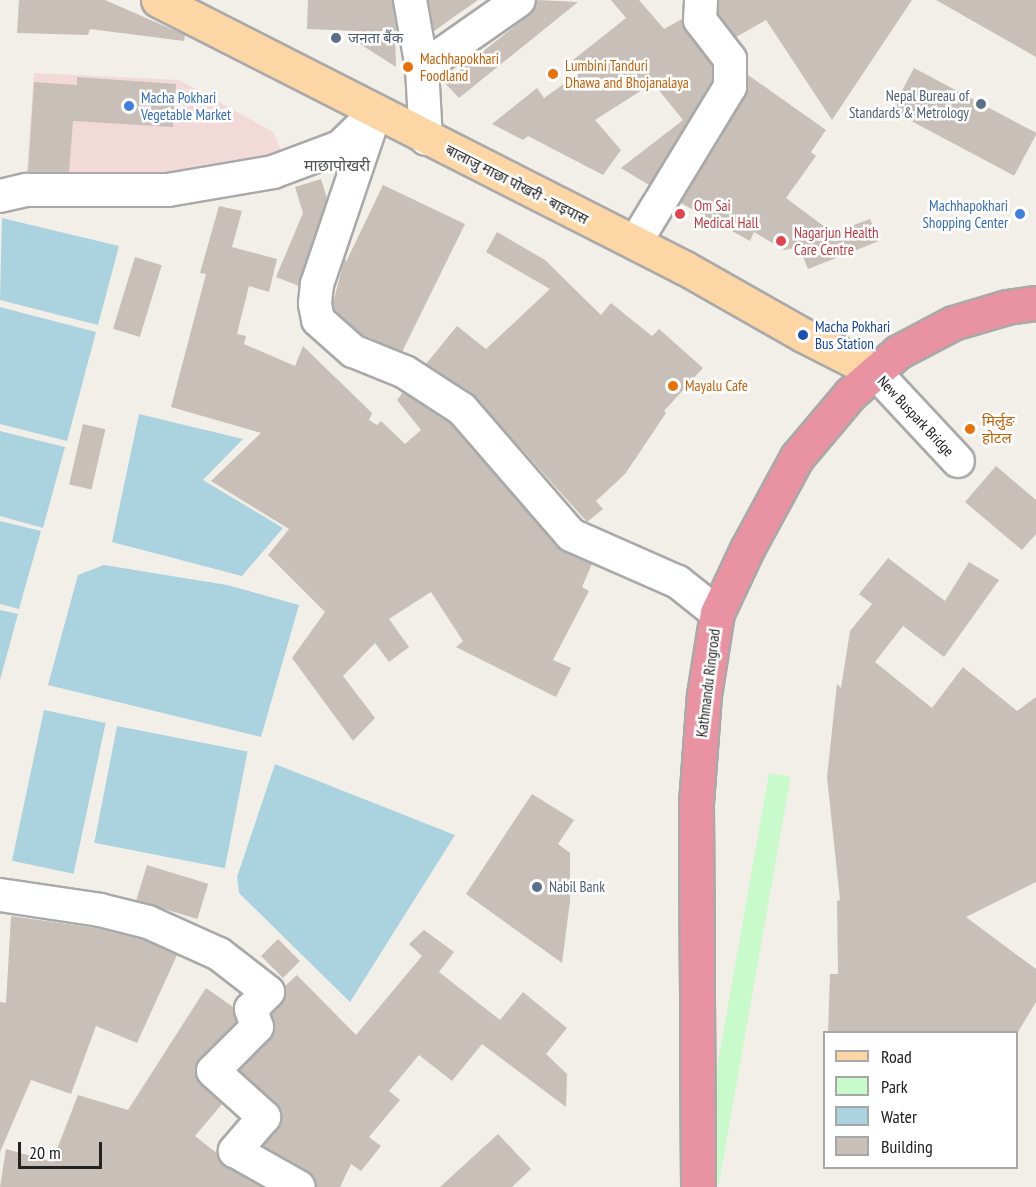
<!DOCTYPE html>
<meta charset="utf-8">
<style>
body{margin:0}
#map{position:relative;width:1036px;height:1187px;overflow:hidden;background:#f2efe9;font-family:"PT Sans Narrow","Noto Sans Devanagari",sans-serif}
div>[style]{position:absolute}
[style*='--x']{left:calc(var(--x)*1px);top:calc(var(--y)*1px);width:calc(var(--w)*1px);rotate:calc(var(--a)*1deg)}
.commercial>*{inset:0;background:#f2dad9}
.park>*{inset:0;background:#c8facc;transform-origin:0 0}
.water>*{inset:0;background:#aad3df;transform-origin:0 0}
.building>*{inset:0;background:#c7bfb8;transform-origin:0 0}
.roads{filter:drop-shadow(2px 0 #a9a9a9) drop-shadow(-2px 0 #a9a9a9) drop-shadow(0 2px #a9a9a9) drop-shadow(0 -2px #a9a9a9)}
.street>*{height:32px;margin:-16px;padding:0 16px;transform-origin:16px;border-radius:16px;background:#fff}
.primary>*{height:33px;margin:-16.5px;padding:0 16.5px;transform-origin:16.5px;border-radius:16.5px;background:#fcd6a4}
.highway>*{height:33px;margin:-16.5px;padding:0 16.5px;transform-origin:16.5px;border-radius:16.5px;background:#e892a2}
.dots>*{width:16px;height:16px;translate:-50% -50%;box-sizing:border-box;border:3px solid #fff;border-radius:50%}
span{translate:-50% -50%;white-space:nowrap;text-align:center;line-height:1.15;-webkit-text-stroke:5px #fff;paint-order:stroke}
.service-label{font-size:15px;color:#4e5e75}
.left{translate:0 -50%;text-align:left}
.right{translate:-100% -50%;text-align:right}
.food-label{font-size:15px;color:#c56008}
.shop-label{font-size:15px;color:#366cbe}
.street-label{font-size:15px;color:#222}
.health-label{font-size:15px;color:#be3a42}
.transit-label{font-size:15px;color:#164399}
.neighbourhood-label{font-size:16px;color:#555}
.legend{position:absolute;left:823px;top:1031px;width:195px;height:138px;box-sizing:border-box;background:#fff;border:2px solid #a7a7a7;margin:0;padding:8px 10px;list-style:none;font-size:18px;color:#222}
.legend li{display:flex;align-items:center;gap:12px;height:30px}
.legend b{width:30px;border:2px solid #a7a7a7}
.scale{position:absolute;left:18px;top:1142px;width:84px;height:27px;box-sizing:border-box;border:3px solid #222;border-top:0;padding-left:8px;font-size:18px;line-height:21px;white-space:nowrap;color:#222;-webkit-text-stroke:4px #fff;paint-order:stroke}
</style>
<div id="map">
<div class="commercial">
<div style="clip-path:polygon(34px 73px,179px 80px,273px 132px,286px 162px,151px 184px,26px 180px)"></div>
</div>
<div class="park">
<div style="left:769px;top:773px;width:22px;height:414px;rotate:10deg"></div>
</div>
<div class="water">
<div style="clip-path:polygon(2px 218px,119px 246px,98px 325px,0 300px)"></div>
<div style="clip-path:polygon(0 307px,96px 332px,67px 441px,0 424px)"></div>
<div style="clip-path:polygon(139px 414px,243px 439px,203px 480px,283px 528px,242px 576px,112px 542px)"></div>
<div style="clip-path:polygon(0 431px,65px 447px,43px 528px,0 516px)"></div>
<div style="clip-path:polygon(0 521px,41px 531px,19px 609px,0 604px)"></div>
<div style="clip-path:polygon(104px 565px,227px 585px,299px 605px,261px 737px,48px 685px,78px 575px)"></div>
<div style="clip-path:polygon(0 610px,18px 614px,0 680px)"></div>
<div style="left:44px;top:710px;width:63px;height:154px;rotate:12deg"></div>
<div style="left:117px;top:726px;width:133px;height:119px;rotate:11deg"></div>
<div style="clip-path:polygon(275px 764px,455px 835px,350px 1002px,239px 893px,237px 877px)"></div>
</div>
<div class="building">
<div style="clip-path:polygon(19px 0,105px 0,185px 35px,184px 41px,90px 29px,88px 35px,17px 33px)"></div>
<div style="clip-path:polygon(308px 0,392px 0,397px 32px,395px 30px,396px 67px,357px 42px,357px 31px,307px 29px)"></div>
<div style="clip-path:polygon(428px 0,478px 0,434px 31px)"></div>
<div style="clip-path:polygon(537px 0,578px 2px,459px 98px,444px 82px,529px 15px)"></div>
<div style="clip-path:polygon(611px 0,639px 0,664px 29px,682px 19px,686px 31px,712px 65px,712px 82px,649px 185px,621px 168px,683px 120px,653px 83px,595px 120px,621px 150px,603px 175px,528px 136px,523px 140px,492px 124px,537px 88px,544px 98px,582px 71px,573px 60px,626px 18px)"></div>
<div style="clip-path:polygon(719px 0,912px 0,832px 120px,766px 20px,736px 37px,718px 14px)"></div>
<div style="clip-path:polygon(936px 0,1036px 0,1036px 57px)"></div>
<div style="left:914px;top:68px;width:139px;height:48px;rotate:28deg"></div>
<div style="clip-path:polygon(748px 75px,826px 130px,811px 152px,816px 156px,786px 198px,833px 233px,870px 219px,879px 241px,808px 269px,799px 247px,784px 250px,754px 232px,750px 241px,681px 203px,745px 96px)"></div>
<div style="clip-path:polygon(77px 77px,176px 84px,173px 127px,73px 121px,69px 172px,28px 172px,34px 82px,77px 85px)"></div>
<div style="clip-path:polygon(321px 179px,327px 198px,299px 286px,276px 277px,303px 213px,295px 187px)"></div>
<div style="clip-path:polygon(383px 185px,465px 224px,402px 352px,363px 335px,335px 311px,333px 303px,345px 257px,346px 262px)"></div>
<div style="clip-path:polygon(219px 206px,242px 211px,232px 247px,277px 259px,269px 292px,249px 286px,237px 334px,246px 336px,244px 344px,295px 366px,303px 346px,372px 413px,369px 420px,377px 425px,381px 421px,405px 444px,421px 430px,397px 400px,403px 392px,450px 423px,557px 547px,592px 564px,582px 587px,589px 591px,553px 660px,571px 668px,556px 697px,456px 647px,463px 641px,431px 592px,389px 619px,409px 647px,389px 662px,375px 643px,343px 676px,375px 718px,353px 741px,292px 658px,325px 612px,268px 555px,289px 529px,211px 481px,261px 433px,171px 407px,206px 274px,200px 273px)"></div>
<div style="clip-path:polygon(497px 232px,545px 260px,601px 315px,611px 303px,652px 336px,659px 329px,703px 368px,664px 411px,666px 413px,625px 474px,596px 501px,603px 509px,587px 522px,475px 397px,426px 364px,457px 326px,486px 349px,550px 289px,486px 252px)"></div>
<div style="left:135px;top:257px;width:28px;height:75px;rotate:17deg"></div>
<div style="left:83px;top:424px;width:23px;height:62px;rotate:13deg"></div>
<div style="clip-path:polygon(996px 466px,1036px 500px,1036px 534px,1022px 550px,965px 502px)"></div>
<div style="clip-path:polygon(888px 558px,945px 601px,969px 562px,999px 580px,944px 657px,903px 626px,875px 662px,932px 708px,963px 667px,1017px 711px,1036px 697px,1036px 882px,966px 917px,1036px 969px,1036px 1002px,1018px 1032px,828px 1032px,830px 974px,838px 974px,837px 901px,840px 900px,827px 777px,837px 684px,841px 688px,850px 631px,872px 604px,859px 594px)"></div>
<div style="clip-path:polygon(532px 794px,574px 820px,558px 844px,570px 853px,570px 901px,562px 963px,466px 894px)"></div>
<div style="left:147px;top:865px;width:64px;height:37px;rotate:17deg"></div>
<div style="clip-path:polygon(11px 916px,96px 928px,142px 939px,177px 955px,137px 1043px,96px 1026px,71px 1094px,31px 1080px,0 1152px,0 1002px,6px 1003px)"></div>
<div style="clip-path:polygon(424px 930px,454px 952px,439px 972px,500px 1020px,523px 992px,567px 1028px,546px 1054px,567px 1074px,566px 1107px,482px 1044px,452px 1081px,419px 1055px,389px 1091px,400px 1100px,369px 1137px,381px 1146px,361px 1171px,351px 1164px,340px 1187px,317px 1187px,308px 1171px,263px 1146px,278px 1128px,281px 1112px,239px 1070px,270px 1039px,275px 1031px,272px 1014px,285px 997px,285px 986px,297px 975px,356px 1035px,422px 956px,409px 944px)"></div>
<div style="left:278px;top:939px;width:31px;height:24px;rotate:45deg"></div>
<div style="clip-path:polygon(206px 988px,233px 1007px,236px 1022px,196px 1066px,201px 1084px,222px 1104px,195px 1136px,218px 1154px,226px 1167px,262px 1187px,0 1187px,6px 1149px,52px 1162px,78px 1095px,128px 1110px)"></div>
<div style="clip-path:polygon(498px 1134px,531px 1169px,512px 1187px,440px 1187px)"></div>
</div>
<div class="roads">
<div class="street">
<div style="--x:410;--y:0;--w:69;--a:80"></div>
<div style="--x:422;--y:68;--w:71;--a:86.8"></div>
<div style="--x:422;--y:68;--w:118;--a:-35"></div>
<div style="--x:375;--y:113;--w:181;--a:108.7"></div>
<div style="--x:317;--y:284;--w:20;--a:96"></div>
<div style="--x:315;--y:304;--w:16;--a:79"></div>
<div style="--x:318;--y:320;--w:47;--a:41.5"></div>
<div style="--x:353;--y:351;--w:56;--a:22"></div>
<div style="--x:405;--y:372;--w:68;--a:33"></div>
<div style="--x:462;--y:409;--w:167;--a:49.1"></div>
<div style="--x:571;--y:535;--w:117;--a:23.7"></div>
<div style="--x:678;--y:582;--w:50;--a:38.5"></div>
<div style="--x:0;--y:196;--w:28;--a:-13"></div>
<div style="--x:27;--y:190;--w:141;--a:0"></div>
<div style="--x:168;--y:190;--w:107;--a:-9.7"></div>
<div style="--x:273;--y:172;--w:72;--a:-20.5"></div>
<div style="--x:340;--y:147;--w:45;--a:-44.1"></div>
<div style="--x:635;--y:243;--w:183;--a:-58.7"></div>
<div style="--x:730;--y:87;--w:28;--a:-90"></div>
<div style="--x:730;--y:59;--w:49;--a:-127.6"></div>
<div style="--x:700;--y:20;--w:20;--a:-87"></div>
<div style="--x:874;--y:371;--w:123;--a:47"></div>
<div style="--x:0;--y:895;--w:101;--a:8.5"></div>
<div style="--x:100;--y:910;--w:49;--a:14"></div>
<div style="--x:148;--y:922;--w:78;--a:24.3"></div>
<div style="--x:219;--y:954;--w:62;--a:37.8"></div>
<div style="--x:268;--y:992;--w:24;--a:135"></div>
<div style="--x:251;--y:1009;--w:19;--a:72"></div>
<div style="--x:257;--y:1027;--w:62;--a:135"></div>
<div style="--x:213;--y:1071;--w:69;--a:42"></div>
<div style="--x:264;--y:1117;--w:45;--a:130.5"></div>
<div style="--x:235;--y:1151;--w:73;--a:29.4"></div>
</div>
<div class="primary">
<div style="--x:158;--y:0;--w:591;--a:26.96"></div>
<div style="--x:685;--y:268;--w:136;--a:29.6"></div>
<div style="--x:803;--y:335;--w:80;--a:26.9"></div>
</div>
<div class="highway">
<div style="--x:698;--y:1187;--w:384;--a:-90.3"></div>
<div style="--x:696;--y:803;--w:108;--a:-85.8"></div>
<div style="--x:704;--y:695;--w:83;--a:-81"></div>
<div style="--x:717;--y:613;--w:71;--a:-64.9"></div>
<div style="--x:747;--y:549;--w:105;--a:-61.5"></div>
<div style="--x:797;--y:457;--w:82;--a:-49.9"></div>
<div style="--x:850;--y:394;--w:64;--a:-41.2"></div>
<div style="--x:898;--y:352;--w:62;--a:-27.8"></div>
<div style="--x:953;--y:323;--w:56;--a:-16.5"></div>
<div style="--x:1007;--y:307;--w:29;--a:-8"></div>
</div>
</div>
<div class="dots">
<div style="left:336px;top:38px;background:#5c6f8a"></div>
<div style="left:408px;top:67px;background:#e8710a"></div>
<div style="left:553px;top:74px;background:#e8710a"></div>
<div style="left:981px;top:104px;background:#5c6f8a"></div>
<div style="left:129px;top:106px;background:#3f7fe0"></div>
<div style="left:680px;top:214px;background:#e0444e"></div>
<div style="left:1020px;top:214px;background:#3f7fe0"></div>
<div style="left:781px;top:241px;background:#e0444e"></div>
<div style="left:803px;top:335px;background:#1a4fb4"></div>
<div style="left:673px;top:386px;background:#e8710a"></div>
<div style="left:970px;top:429px;background:#e8710a"></div>
<div style="left:537px;top:887px;background:#5c6f8a"></div>
</div>
<div class="service-label">
<span class="left" style="left:348px;top:38px">जनता बैंक</span>
<span class="right" style="left:969px;top:104px">Nepal Bureau of<br>Standards &amp; Metrology</span>
<span class="left" style="left:549px;top:887px">Nabil Bank</span>
</div>
<div class="food-label">
<span class="left" style="left:420px;top:67px">Machhapokhari<br>Foodland</span>
<span class="left" style="left:565px;top:74px">Lumbini Tanduri<br>Dhawa and Bhojanalaya</span>
<span class="left" style="left:685px;top:386px">Mayalu Cafe</span>
<span class="left" style="left:982px;top:429px">मिर्लुङ<br>होटल</span>
</div>
<div class="shop-label">
<span class="left" style="left:141px;top:106px">Macha Pokhari<br>Vegetable Market</span>
<span class="right" style="left:1008px;top:214px">Machhapokhari<br>Shopping Center</span>
</div>
<div class="street-label">
<span style="left:517px;top:184px;rotate:27deg">बालाजु माछा पोखरी - बाइपास</span>
<span style="left:916px;top:416px;rotate:47deg">New Buspark Bridge</span>
<span style="left:708px;top:683px;rotate:-83deg">Kathmandu Ringroad</span>
</div>
<div class="health-label">
<span class="left" style="left:694px;top:214px">Om Sai<br>Medical Hall</span>
<span class="left" style="left:794px;top:241px">Nagarjun Health<br>Care Centre</span>
</div>
<div class="transit-label">
<span class="left" style="left:815px;top:335px">Macha Pokhari<br>Bus Station</span>
</div>
<div class="neighbourhood-label">
<span style="left:337px;top:165px">माछापोखरी</span>
</div>
<ul class="legend">
<li><b style="height:8px;background:#fcd6a4"></b>Road</li>
<li><b style="height:16px;background:#c8facc"></b>Park</li>
<li><b style="height:16px;background:#aad3df"></b>Water</li>
<li><b style="height:16px;background:#c7bfb8"></b>Building</li>
</ul>
<div class="scale">20 m</div>
</div>
